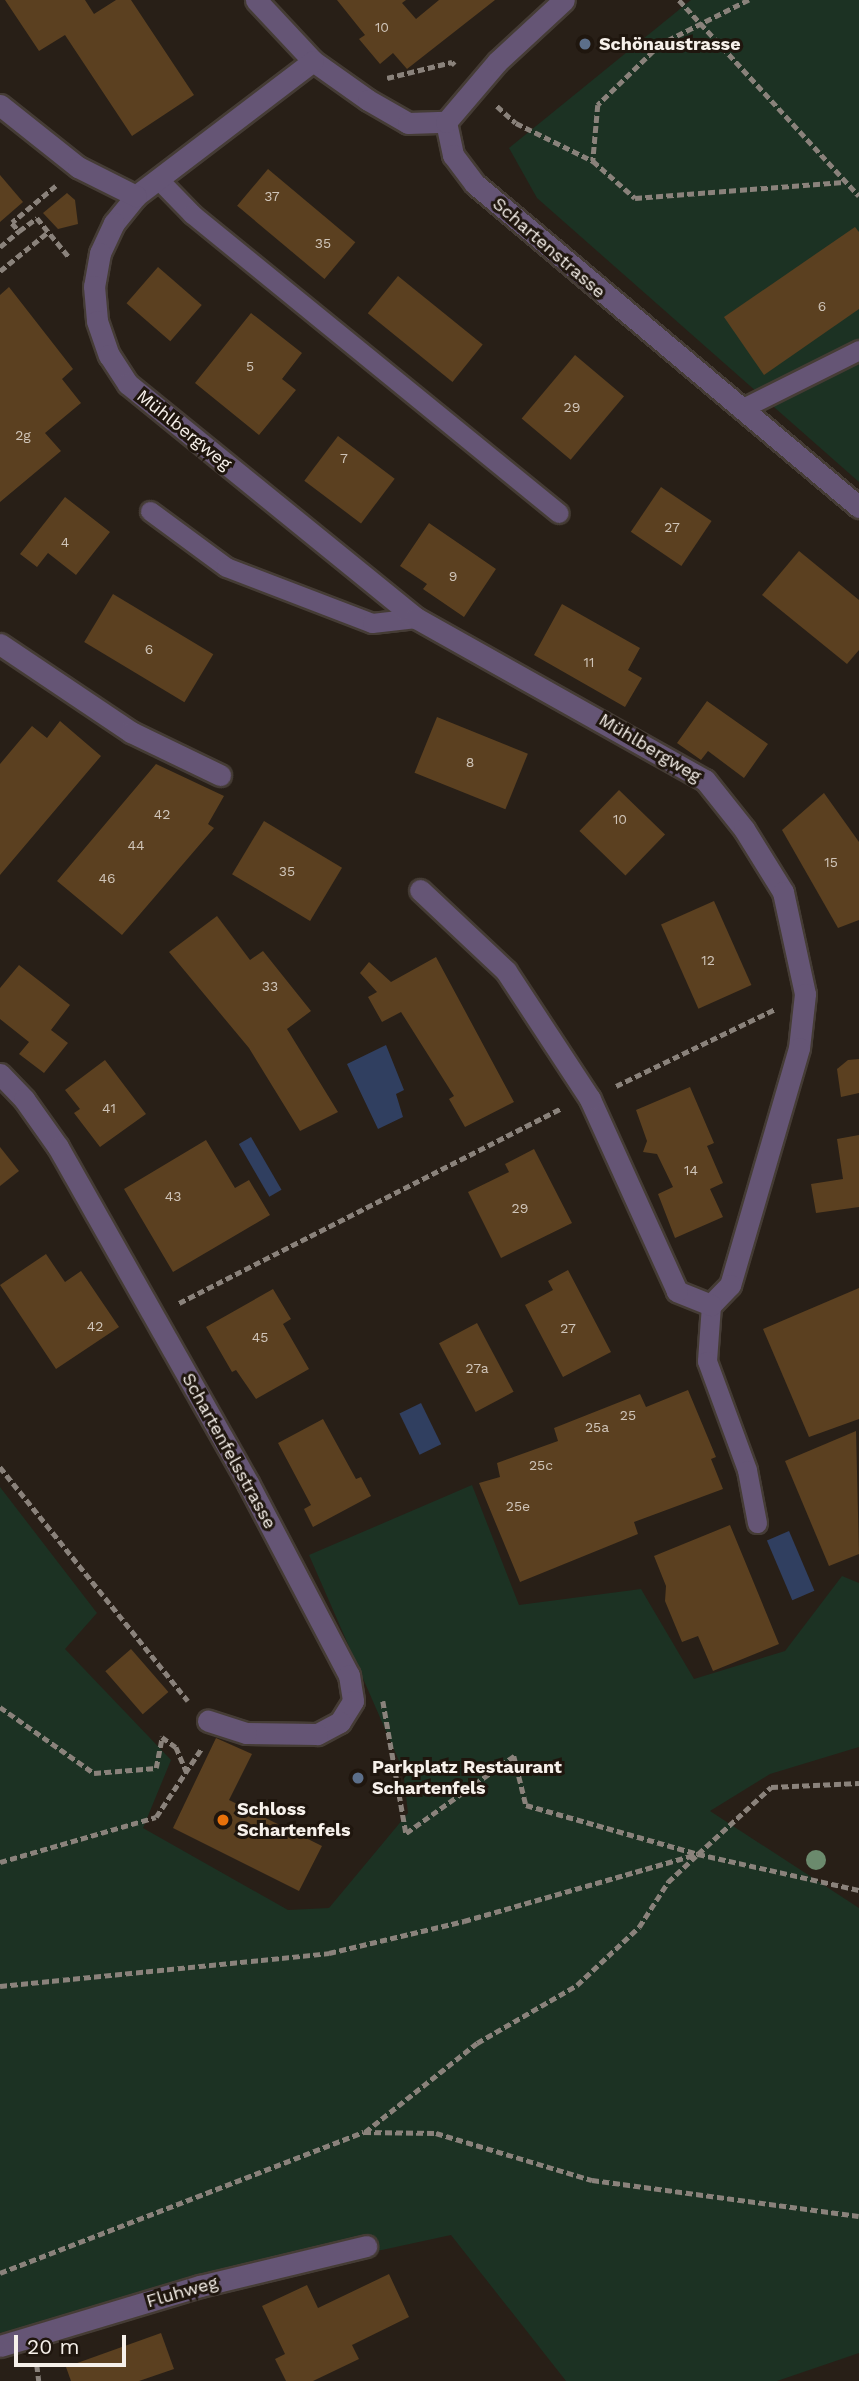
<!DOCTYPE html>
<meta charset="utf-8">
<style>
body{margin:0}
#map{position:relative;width:859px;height:2381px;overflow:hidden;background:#281f17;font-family:"Work Sans",sans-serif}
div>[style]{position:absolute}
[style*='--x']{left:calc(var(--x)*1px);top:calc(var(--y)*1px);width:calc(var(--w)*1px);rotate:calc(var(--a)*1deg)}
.green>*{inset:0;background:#1c3223}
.water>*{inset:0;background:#303f60;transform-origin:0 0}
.building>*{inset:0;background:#5b4020;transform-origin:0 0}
.path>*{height:4.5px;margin-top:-2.25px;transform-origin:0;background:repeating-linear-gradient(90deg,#8a827b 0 7px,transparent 0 10.5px)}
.roads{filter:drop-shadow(2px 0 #453c35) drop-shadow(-2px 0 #453c35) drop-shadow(0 2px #453c35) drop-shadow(0 -2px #453c35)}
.lane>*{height:19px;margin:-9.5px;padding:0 9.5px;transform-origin:9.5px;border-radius:9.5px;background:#655575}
.street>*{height:21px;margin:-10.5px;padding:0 10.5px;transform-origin:10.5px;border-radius:10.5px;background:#655575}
.trees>*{width:20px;height:20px;margin:-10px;border-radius:50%;background:#6b8a6d}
.dots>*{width:19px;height:19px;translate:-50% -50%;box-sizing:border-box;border:4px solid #1f160e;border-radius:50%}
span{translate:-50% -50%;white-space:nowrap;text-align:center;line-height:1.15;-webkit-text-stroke:6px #1f160e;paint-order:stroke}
.number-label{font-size:14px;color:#cfc4b8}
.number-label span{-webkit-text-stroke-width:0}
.poi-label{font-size:18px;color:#f6f0ea;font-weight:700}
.left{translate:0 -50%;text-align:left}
.street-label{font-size:18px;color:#f6f0ea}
.scale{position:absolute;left:14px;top:2335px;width:112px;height:32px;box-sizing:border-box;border:4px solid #f6f0ea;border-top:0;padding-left:9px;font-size:21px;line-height:24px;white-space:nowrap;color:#f6f0ea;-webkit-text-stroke:5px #1f160e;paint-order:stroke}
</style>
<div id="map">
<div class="green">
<div style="clip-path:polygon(691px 0,859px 0,859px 482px,537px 198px,509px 148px)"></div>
<div style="clip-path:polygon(472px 1485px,519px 1605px,641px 1589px,694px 1679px,785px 1651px,842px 1576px,859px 1583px,859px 1747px,770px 1774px,710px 1811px,859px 1908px,859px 2353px,777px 2381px,566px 2381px,451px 2235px,0 2333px,0 1487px,97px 1613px,65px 1649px,171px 1760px,143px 1828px,288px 1910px,329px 1908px,408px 1813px,403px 1770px,309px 1555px)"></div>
</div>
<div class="water">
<div style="clip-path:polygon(386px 1045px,404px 1090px,396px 1094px,403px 1117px,378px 1129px,347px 1064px)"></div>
<div style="left:251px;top:1137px;width:61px;height:14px;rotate:60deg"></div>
<div style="left:421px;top:1403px;width:46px;height:24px;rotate:64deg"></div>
<div style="left:789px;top:1531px;width:65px;height:24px;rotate:67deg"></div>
</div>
<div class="building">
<div style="clip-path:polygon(5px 0,85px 0,94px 14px,116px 0,131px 0,194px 95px,132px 136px,65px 35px,39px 51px)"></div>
<div style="clip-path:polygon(337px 0,406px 0,402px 3px,416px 19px,439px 0,495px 0,407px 69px,393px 53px,380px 64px,359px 39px,365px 35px)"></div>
<div style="left:268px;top:169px;width:114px;height:48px;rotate:40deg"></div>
<div style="clip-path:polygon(0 175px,23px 202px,0 222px)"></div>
<div style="clip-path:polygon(67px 193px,75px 200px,78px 224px,58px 229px,43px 213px)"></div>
<div style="clip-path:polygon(855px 227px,859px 232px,859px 309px,764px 375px,724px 317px)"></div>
<div style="left:158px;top:267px;width:58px;height:48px;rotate:41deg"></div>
<div style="left:398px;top:276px;width:109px;height:48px;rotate:39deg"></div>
<div style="clip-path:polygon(9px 287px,73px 369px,62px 379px,81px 403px,45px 433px,61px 451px,0 502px,0 295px)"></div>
<div style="clip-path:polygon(251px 313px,302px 353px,282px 379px,296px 390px,259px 435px,195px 383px)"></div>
<div style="left:575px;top:355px;width:64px;height:83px;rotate:40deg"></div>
<div style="left:338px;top:436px;width:71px;height:56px;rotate:37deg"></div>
<div style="left:661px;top:487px;width:61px;height:54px;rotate:34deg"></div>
<div style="clip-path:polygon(65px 497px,110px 532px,76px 575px,48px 553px,37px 567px,20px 554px)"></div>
<div style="clip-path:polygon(429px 523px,496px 569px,464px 617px,423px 589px,427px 584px,400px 566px)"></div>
<div style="clip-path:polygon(799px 551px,859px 600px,859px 650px,847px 664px,762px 595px)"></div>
<div style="left:113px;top:594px;width:117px;height:56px;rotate:31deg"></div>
<div style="clip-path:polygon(562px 604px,640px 648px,628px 670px,642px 678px,625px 707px,534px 655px)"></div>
<div style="clip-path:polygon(707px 701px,768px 744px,744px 778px,708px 751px,701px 760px,677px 743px)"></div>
<div style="left:437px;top:717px;width:98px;height:60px;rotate:22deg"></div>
<div style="clip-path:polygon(60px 721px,101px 756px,0 875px,0 764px,32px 726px,47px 738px)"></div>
<div style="clip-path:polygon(156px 764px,224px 796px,208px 824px,214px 828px,122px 935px,57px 881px)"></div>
<div style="left:619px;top:790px;width:64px;height:57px;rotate:44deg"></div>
<div style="clip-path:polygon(824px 793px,859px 842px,859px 920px,838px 928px,782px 830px)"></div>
<div style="left:264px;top:821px;width:91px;height:62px;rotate:31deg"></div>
<div style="left:714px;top:901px;width:92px;height:58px;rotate:66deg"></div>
<div style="clip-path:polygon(217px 916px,250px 960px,263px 951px,311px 1011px,287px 1029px,338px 1112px,300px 1131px,249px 1048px,169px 952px)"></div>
<div style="clip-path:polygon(436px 957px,514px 1102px,465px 1127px,449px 1099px,454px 1096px,401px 1012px,382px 1022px,368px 997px,377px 992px,360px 973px,369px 962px,391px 982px)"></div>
<div style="clip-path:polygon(19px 965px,70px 1005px,51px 1030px,68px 1043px,44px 1073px,19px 1054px,29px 1042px,0 1019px,0 988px)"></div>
<div style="clip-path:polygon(859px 1059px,859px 1093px,841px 1097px,837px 1069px,848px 1060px)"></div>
<div style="clip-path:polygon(105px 1060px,146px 1114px,100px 1147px,74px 1113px,80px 1109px,65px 1090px)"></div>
<div style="clip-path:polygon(690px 1087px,714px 1143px,707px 1146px,723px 1183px,710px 1189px,723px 1217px,675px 1238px,658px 1194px,673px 1187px,657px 1154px,643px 1152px,647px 1141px,636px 1110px)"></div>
<div style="clip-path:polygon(859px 1135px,859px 1207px,816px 1213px,811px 1184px,843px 1179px,837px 1139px)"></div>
<div style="clip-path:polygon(206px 1140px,235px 1188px,249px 1180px,270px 1215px,173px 1272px,124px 1189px)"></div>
<div style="clip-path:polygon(0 1147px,19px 1171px,0 1186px)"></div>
<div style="clip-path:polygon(534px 1149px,572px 1223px,501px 1258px,468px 1192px,509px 1172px,505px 1164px)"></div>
<div style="clip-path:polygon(46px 1254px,65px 1282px,81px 1271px,119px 1327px,56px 1369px,0 1285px)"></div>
<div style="clip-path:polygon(568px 1270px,611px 1352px,563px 1377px,525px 1305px,553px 1290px,548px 1281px)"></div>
<div style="clip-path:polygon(859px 1288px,859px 1419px,809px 1437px,763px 1329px)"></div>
<div style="clip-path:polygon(273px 1289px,291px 1319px,283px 1324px,309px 1369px,256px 1399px,236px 1370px,232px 1372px,206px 1327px)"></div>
<div style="left:477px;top:1323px;width:78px;height:43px;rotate:62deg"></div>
<div style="clip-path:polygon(688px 1390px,716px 1457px,711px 1459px,723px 1489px,634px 1522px,638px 1534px,520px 1582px,479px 1483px,500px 1477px,497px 1463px,558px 1441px,554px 1428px,640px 1394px,646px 1407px)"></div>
<div style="clip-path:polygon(323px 1419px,356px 1479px,361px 1477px,371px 1496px,313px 1527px,304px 1509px,311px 1505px,278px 1443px)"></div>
<div style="clip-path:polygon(856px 1431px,859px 1554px,829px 1566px,785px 1461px)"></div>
<div style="clip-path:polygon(730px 1525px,779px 1644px,713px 1671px,698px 1636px,682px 1642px,665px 1601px,666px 1586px,654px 1556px)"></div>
<div style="left:131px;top:1649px;width:57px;height:34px;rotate:49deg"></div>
<div style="clip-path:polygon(216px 1738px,252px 1754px,229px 1800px,322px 1846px,299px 1891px,173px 1828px)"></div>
<div style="clip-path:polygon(389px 2274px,409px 2317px,352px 2345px,359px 2359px,313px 2381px,286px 2381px,275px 2359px,285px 2354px,262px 2306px,307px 2285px,318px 2308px)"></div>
<div style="clip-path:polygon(161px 2333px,174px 2369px,139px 2381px,71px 2381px,66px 2367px)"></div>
</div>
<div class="path">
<div style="--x:679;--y:0;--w:266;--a:47.4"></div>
<div style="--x:749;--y:0;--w:98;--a:153.4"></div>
<div style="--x:661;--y:44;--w:88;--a:135.9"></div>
<div style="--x:598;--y:105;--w:56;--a:95.1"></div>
<div style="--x:593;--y:161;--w:56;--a:41.4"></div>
<div style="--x:635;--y:198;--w:209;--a:-4.4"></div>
<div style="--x:387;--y:78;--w:67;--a:-13.8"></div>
<div style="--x:452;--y:62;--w:4;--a:45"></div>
<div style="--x:497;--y:106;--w:25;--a:42"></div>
<div style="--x:516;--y:123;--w:86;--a:26.3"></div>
<div style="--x:56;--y:186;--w:57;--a:139.9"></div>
<div style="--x:12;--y:223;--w:11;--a:49"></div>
<div style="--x:19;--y:231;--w:22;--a:-36"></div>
<div style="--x:37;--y:218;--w:50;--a:50.6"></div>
<div style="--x:0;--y:247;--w:25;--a:-40"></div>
<div style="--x:0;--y:271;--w:62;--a:-39.1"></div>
<div style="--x:616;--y:1086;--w:177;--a:-25.8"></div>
<div style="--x:179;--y:1303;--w:429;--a:-27"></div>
<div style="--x:0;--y:1467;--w:300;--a:51.2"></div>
<div style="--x:383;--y:1701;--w:134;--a:80.1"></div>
<div style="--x:406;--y:1833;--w:133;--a:-35.5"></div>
<div style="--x:514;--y:1756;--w:50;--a:76.2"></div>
<div style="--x:526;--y:1805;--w:179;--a:15.9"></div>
<div style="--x:698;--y:1854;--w:99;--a:-42.5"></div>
<div style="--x:771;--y:1787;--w:88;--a:-2.6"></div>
<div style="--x:0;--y:1707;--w:115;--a:35.1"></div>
<div style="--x:94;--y:1773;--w:62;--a:-4.6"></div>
<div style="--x:156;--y:1768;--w:32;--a:-79"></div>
<div style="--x:162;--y:1737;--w:17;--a:36"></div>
<div style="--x:176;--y:1747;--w:28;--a:67"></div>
<div style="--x:0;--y:1862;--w:162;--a:-16.1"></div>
<div style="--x:156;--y:1817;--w:82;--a:-56.5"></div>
<div style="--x:0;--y:1986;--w:331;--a:-5.7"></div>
<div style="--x:329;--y:1953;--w:139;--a:-13.3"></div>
<div style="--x:464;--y:1921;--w:243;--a:-16"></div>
<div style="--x:698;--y:1854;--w:165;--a:12.6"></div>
<div style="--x:365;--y:2132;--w:143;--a:-38.5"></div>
<div style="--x:477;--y:2043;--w:116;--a:-30.1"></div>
<div style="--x:577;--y:1985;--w:85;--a:-43.1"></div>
<div style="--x:639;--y:1927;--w:54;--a:-57.2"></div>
<div style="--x:668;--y:1882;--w:38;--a:-43"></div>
<div style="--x:0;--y:2273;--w:390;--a:-21.2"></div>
<div style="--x:364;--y:2132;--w:72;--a:0.8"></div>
<div style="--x:436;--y:2133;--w:163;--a:16.8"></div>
<div style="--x:592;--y:2180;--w:269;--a:7.7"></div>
<div style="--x:37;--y:2365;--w:16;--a:83"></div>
</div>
<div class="roads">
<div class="lane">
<div style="--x:158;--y:179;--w:49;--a:45.8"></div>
<div style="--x:192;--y:214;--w:473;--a:39.2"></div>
<div style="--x:741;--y:409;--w:132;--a:-26.6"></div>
<div style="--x:150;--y:511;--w:94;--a:36.4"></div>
<div style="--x:226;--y:567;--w:156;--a:21"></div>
<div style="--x:372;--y:623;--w:44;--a:-6.5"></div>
<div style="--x:711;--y:1305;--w:56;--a:94.1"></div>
<div style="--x:707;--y:1361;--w:116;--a:69.8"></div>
<div style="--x:747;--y:1470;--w:54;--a:79.3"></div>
</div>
<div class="street">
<div style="--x:256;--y:0;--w:83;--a:46.9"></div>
<div style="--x:313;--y:61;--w:67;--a:35.3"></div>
<div style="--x:368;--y:100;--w:46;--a:29.9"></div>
<div style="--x:408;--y:123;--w:38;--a:-2"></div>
<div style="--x:313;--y:61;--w:223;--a:142.7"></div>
<div style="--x:136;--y:196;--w:35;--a:129"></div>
<div style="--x:114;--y:223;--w:33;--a:115"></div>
<div style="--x:100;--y:253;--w:34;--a:100"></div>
<div style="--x:94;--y:286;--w:35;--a:85"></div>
<div style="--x:97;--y:321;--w:36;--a:71"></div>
<div style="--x:109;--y:355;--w:35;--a:57"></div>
<div style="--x:128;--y:384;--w:371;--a:39.1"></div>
<div style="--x:416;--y:618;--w:331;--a:29.3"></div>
<div style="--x:705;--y:780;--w:63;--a:51.5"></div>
<div style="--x:744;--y:829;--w:74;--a:58.2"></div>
<div style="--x:783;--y:892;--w:104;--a:77.8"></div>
<div style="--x:805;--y:994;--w:54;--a:96.3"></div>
<div style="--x:799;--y:1048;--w:247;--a:106.2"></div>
<div style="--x:730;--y:1285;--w:28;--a:134"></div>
<div style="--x:711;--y:1305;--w:37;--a:-158"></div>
<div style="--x:677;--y:1291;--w:211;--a:-114.4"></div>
<div style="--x:590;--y:1099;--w:153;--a:-123.3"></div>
<div style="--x:506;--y:971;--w:118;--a:-136.7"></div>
<div style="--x:0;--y:105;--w:100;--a:38.5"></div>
<div style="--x:78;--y:167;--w:65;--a:26.6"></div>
<div style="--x:446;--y:122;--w:34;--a:78"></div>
<div style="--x:453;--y:155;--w:36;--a:53"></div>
<div style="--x:475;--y:184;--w:502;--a:40.07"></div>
<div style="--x:446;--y:122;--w:79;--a:-49.6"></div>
<div style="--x:497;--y:62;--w:91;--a:-42.8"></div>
<div style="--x:0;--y:644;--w:158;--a:33.9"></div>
<div style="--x:131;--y:732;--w:99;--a:25.8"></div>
<div style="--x:0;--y:1074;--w:35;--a:46"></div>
<div style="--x:24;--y:1099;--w:59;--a:54.7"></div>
<div style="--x:58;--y:1147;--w:386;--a:60.5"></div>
<div style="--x:248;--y:1483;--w:217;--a:62.3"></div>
<div style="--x:349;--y:1675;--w:26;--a:81"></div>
<div style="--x:353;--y:1701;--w:25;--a:122"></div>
<div style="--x:340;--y:1722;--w:26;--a:152"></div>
<div style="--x:317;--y:1734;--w:71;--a:-179.2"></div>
<div style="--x:246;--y:1733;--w:40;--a:-162"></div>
<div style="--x:0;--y:2346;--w:209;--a:-16.7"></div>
<div style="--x:200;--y:2286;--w:171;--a:-13.5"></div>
</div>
</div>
<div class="trees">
<div style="left:816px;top:1860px"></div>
</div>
<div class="dots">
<div style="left:585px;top:44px;background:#5c6f8a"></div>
<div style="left:358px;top:1778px;background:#5c6f8a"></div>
<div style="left:223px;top:1820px;background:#e8710a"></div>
</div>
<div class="number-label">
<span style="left:382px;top:27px">10</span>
<span style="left:272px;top:196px">37</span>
<span style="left:323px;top:243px">35</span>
<span style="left:822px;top:306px">6</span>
<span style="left:250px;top:366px">5</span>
<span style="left:572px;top:407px">29</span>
<span style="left:23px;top:435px">2g</span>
<span style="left:344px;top:458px">7</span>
<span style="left:672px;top:527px">27</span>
<span style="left:65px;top:542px">4</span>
<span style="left:453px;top:576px">9</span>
<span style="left:149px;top:649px">6</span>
<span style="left:589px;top:662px">11</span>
<span style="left:470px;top:762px">8</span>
<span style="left:162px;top:814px">42</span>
<span style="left:620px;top:819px">10</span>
<span style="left:136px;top:845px">44</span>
<span style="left:831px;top:862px">15</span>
<span style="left:287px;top:871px">35</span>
<span style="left:107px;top:878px">46</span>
<span style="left:708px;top:960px">12</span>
<span style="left:270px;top:986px">33</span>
<span style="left:109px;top:1108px">41</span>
<span style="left:691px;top:1170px">14</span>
<span style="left:173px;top:1196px">43</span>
<span style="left:520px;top:1208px">29</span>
<span style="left:95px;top:1326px">42</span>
<span style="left:568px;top:1328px">27</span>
<span style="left:260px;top:1337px">45</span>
<span style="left:477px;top:1368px">27a</span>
<span style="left:628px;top:1415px">25</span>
<span style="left:597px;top:1427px">25a</span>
<span style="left:541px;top:1465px">25c</span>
<span style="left:518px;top:1506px">25e</span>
</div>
<div class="poi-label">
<span class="left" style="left:599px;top:44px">Schönaustrasse</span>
<span class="left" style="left:372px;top:1778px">Parkplatz Restaurant<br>Schartenfels</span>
<span class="left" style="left:237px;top:1820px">Schloss<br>Schartenfels</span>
</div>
<div class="street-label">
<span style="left:549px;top:248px;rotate:41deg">Schartenstrasse</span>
<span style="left:184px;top:430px;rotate:39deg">Mühlbergweg</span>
<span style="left:650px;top:748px;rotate:31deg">Mühlbergweg</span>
<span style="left:229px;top:1451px;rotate:61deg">Schartenfelsstrasse</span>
<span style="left:182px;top:2292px;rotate:-16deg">Fluhweg</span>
</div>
<div class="scale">20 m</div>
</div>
